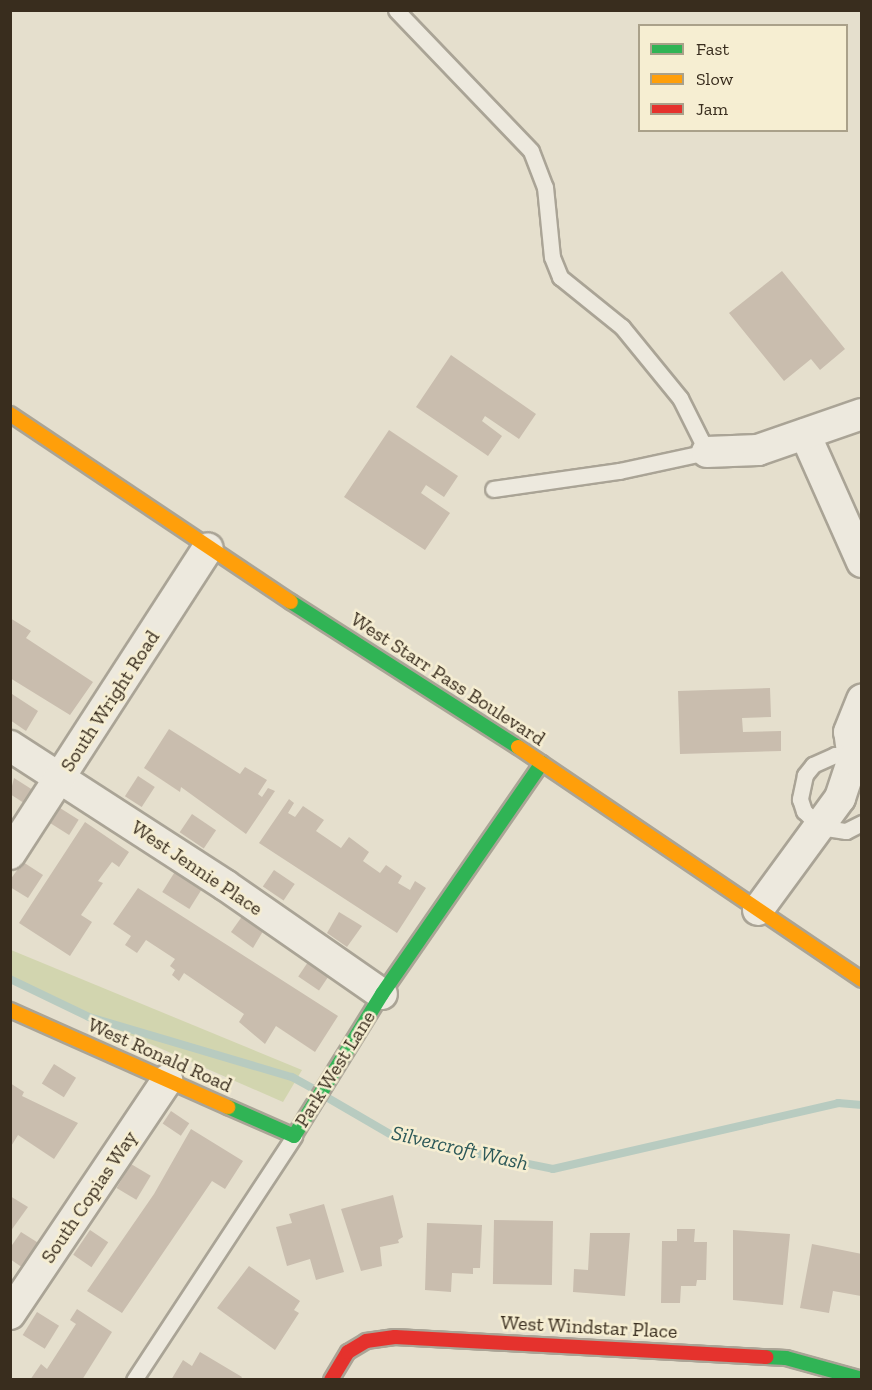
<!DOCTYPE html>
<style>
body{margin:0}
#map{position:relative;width:872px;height:1390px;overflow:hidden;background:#e5dfcd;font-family:"Zilla Slab",serif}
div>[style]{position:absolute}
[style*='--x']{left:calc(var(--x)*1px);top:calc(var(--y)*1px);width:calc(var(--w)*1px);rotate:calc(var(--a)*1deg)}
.green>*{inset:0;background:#d2d5af}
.stream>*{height:8px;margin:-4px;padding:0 4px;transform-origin:4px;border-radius:4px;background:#b8cbc0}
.building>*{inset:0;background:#c9bdae;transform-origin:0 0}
.roads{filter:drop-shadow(2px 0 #aaa496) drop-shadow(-2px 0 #aaa496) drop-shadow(0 2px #aaa496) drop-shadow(0 -2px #aaa496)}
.lane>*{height:15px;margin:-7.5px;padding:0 7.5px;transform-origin:7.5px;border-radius:7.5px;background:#ede9de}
.street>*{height:30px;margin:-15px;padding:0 15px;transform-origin:15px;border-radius:15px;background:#ede9de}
.fast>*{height:14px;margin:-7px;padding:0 7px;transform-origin:7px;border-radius:7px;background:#30b455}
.slow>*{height:14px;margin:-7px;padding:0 7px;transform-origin:7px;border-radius:7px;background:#ff9f0a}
.jam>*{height:14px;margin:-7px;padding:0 7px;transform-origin:7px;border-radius:7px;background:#e5322d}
span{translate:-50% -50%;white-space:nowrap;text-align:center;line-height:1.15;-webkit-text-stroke:5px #f6eed2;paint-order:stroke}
.street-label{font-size:20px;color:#392d1e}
.water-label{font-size:21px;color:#2d5959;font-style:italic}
.frame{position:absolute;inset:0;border:12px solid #392d1e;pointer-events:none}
.legend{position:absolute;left:638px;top:24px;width:210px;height:108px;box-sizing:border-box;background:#f6eed2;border:2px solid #aaa18a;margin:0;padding:8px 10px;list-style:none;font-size:18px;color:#392d1e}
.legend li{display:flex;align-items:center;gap:12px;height:30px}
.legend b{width:30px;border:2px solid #aaa18a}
</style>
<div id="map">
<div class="green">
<div style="clip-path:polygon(11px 950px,302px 1070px,283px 1102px,11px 983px)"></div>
</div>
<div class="stream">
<div style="--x:10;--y:979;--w:88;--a:25.7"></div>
<div style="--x:89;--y:1017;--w:212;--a:16.5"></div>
<div style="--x:292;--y:1077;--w:26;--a:29"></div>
<div style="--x:328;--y:1098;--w:78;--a:30.2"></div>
<div style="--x:395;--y:1137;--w:161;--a:11.4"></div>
<div style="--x:553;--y:1169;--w:293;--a:-13"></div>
<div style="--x:838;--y:1103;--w:24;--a:5"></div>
</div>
<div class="building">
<div style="clip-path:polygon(782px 271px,845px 349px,820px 370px,811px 359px,784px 381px,729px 313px)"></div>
<div style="clip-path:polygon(451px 355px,536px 414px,519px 439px,485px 416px,482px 421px,502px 436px,488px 456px,416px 407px)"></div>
<div style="clip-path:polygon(389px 430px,458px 476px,444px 497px,426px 485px,421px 493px,450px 513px,425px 550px,344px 497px)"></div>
<div style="clip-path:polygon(10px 618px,31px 631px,26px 638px,93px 682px,70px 715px,10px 678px)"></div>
<div style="clip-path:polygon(770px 688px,771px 717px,742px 718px,743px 732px,781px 731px,781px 751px,680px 754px,678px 691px)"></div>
<div style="clip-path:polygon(12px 694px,38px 711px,26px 731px,10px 720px)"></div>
<div style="clip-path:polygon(169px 729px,240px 774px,245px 767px,267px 780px,258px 794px,262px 797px,268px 788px,275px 791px,246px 834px,181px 787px,180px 792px,144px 768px)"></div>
<div style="left:138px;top:776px;width:20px;height:24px;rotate:33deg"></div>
<div style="clip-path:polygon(14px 778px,36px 792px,27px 805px,10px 794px)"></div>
<div style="clip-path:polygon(289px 799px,294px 803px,288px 813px,295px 817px,303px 806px,324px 820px,316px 831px,341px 848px,349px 837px,369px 852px,363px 861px,380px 873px,386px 865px,402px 876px,398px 883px,410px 890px,415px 881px,426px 888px,397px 933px,259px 843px)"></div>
<div style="left:60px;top:808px;width:22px;height:18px;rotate:32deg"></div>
<div style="left:192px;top:814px;width:29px;height:22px;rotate:34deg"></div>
<div style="clip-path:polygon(85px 822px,129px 852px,119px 867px,112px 862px,98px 881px,103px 883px,81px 915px,92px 922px,70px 956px,19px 923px)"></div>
<div style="clip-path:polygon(23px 862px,43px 875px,28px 898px,10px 887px,10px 880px)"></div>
<div style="left:176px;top:870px;width:32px;height:26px;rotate:32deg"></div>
<div style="left:274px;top:870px;width:25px;height:20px;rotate:34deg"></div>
<div style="clip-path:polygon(138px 888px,338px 1016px,315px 1052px,276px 1026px,265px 1044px,239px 1022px,244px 1014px,184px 973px,179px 981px,172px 975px,175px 970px,170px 966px,175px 959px,146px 940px,137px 953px,125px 945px,131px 936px,113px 924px)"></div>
<div style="clip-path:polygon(339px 912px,362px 926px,347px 947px,327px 933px)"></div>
<div style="clip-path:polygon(243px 915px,265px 928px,253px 948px,231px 932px)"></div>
<div style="left:310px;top:959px;width:25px;height:21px;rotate:34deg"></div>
<div style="left:54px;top:1064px;width:26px;height:23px;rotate:32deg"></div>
<div style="clip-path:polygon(10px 1083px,24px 1092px,22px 1096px,78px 1123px,54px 1159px,18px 1135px,10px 1148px)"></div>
<div style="left:171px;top:1111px;width:22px;height:15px;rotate:34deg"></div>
<div style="clip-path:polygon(191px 1129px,243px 1161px,225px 1189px,212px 1181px,122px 1313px,87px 1291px,154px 1194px)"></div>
<div style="left:131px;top:1164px;width:23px;height:28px;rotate:31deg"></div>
<div style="clip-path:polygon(393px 1195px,403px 1237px,398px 1240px,399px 1243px,380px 1247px,382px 1266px,361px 1271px,341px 1209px)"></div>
<div style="clip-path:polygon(10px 1196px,28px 1207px,10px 1232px)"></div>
<div style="clip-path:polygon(324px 1204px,344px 1272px,316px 1280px,310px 1259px,287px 1266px,276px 1227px,292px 1223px,289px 1214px)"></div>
<div style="left:494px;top:1220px;width:59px;height:64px;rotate:1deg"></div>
<div style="clip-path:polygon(427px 1223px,482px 1225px,480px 1268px,473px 1268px,473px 1274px,452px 1273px,451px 1292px,425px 1290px)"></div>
<div style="clip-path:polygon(677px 1229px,695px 1229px,694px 1242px,707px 1242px,706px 1280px,697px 1280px,696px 1286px,681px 1286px,680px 1303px,661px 1303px,662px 1241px,677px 1241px)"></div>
<div style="left:90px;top:1230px;width:22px;height:30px;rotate:34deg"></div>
<div style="clip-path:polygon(733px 1230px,790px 1234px,783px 1305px,733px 1300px)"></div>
<div style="clip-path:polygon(21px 1232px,40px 1244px,23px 1268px,10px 1259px,10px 1248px)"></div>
<div style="clip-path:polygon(590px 1233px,630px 1233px,625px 1296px,573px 1292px,574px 1269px,588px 1270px)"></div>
<div style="clip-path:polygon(812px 1244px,862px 1254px,861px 1296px,833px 1291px,829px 1313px,800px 1308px)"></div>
<div style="clip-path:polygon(249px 1266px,300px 1301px,294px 1310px,299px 1313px,275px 1350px,217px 1308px)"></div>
<div style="clip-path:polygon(77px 1309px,112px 1332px,82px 1380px,30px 1380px,41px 1364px,47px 1369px,76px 1324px,70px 1320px)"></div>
<div style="left:37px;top:1312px;width:26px;height:27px;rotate:32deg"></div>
<div style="clip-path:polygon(200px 1352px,242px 1377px,240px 1380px,171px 1380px,183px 1360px,192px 1366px)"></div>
</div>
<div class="roads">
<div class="lane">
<div style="--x:396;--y:10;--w:195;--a:46.2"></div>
<div style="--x:531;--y:151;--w:39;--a:69"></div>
<div style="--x:545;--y:187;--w:70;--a:84.3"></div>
<div style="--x:552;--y:257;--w:22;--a:68"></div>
<div style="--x:560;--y:277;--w:80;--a:38.9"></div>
<div style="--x:622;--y:327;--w:92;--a:50.8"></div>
<div style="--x:680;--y:398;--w:60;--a:63.4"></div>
<div style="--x:707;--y:452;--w:90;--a:167.8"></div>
<div style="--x:619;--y:471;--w:127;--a:171.9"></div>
<div style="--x:857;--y:761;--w:23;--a:-165"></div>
<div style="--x:835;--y:755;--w:24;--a:156"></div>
<div style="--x:813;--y:765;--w:13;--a:129"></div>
<div style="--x:805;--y:775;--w:25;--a:102"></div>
<div style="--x:800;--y:799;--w:13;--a:72"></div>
<div style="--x:804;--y:811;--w:23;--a:45"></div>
<div style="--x:820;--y:827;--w:26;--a:9"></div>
<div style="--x:846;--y:831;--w:18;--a:-27"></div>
<div style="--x:134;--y:1380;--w:292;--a:-56.7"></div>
</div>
<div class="street">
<div style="--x:805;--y:434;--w:140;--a:66"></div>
<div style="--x:707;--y:452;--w:51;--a:-2.2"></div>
<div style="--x:758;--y:450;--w:110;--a:-19.1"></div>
<div style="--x:10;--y:746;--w:256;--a:32.9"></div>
<div style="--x:225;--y:885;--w:191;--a:34.8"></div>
<div style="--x:853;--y:759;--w:27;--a:-98"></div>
<div style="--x:849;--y:732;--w:35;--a:-68"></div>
<div style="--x:10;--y:854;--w:364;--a:-57.1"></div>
<div style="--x:758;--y:910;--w:139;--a:-53.8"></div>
<div style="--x:840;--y:798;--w:41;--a:-71.6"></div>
<div style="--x:853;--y:759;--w:13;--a:-45"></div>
<div style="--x:10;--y:1314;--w:282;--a:-56.1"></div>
</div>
<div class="fast">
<div style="--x:291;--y:602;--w:269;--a:32.6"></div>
<div style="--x:228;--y:1107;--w:72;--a:23.7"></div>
<div style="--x:294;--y:1136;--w:167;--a:-58.2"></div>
<div style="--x:382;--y:994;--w:281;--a:-55.3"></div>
<div style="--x:766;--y:1357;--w:20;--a:3"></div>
<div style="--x:786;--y:1358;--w:79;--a:15.4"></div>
</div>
<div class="slow">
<div style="--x:10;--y:414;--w:338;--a:33.8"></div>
<div style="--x:518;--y:747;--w:415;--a:34.1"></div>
<div style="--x:10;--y:1010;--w:239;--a:24"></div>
</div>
<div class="jam">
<div style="--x:331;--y:1380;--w:33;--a:-59"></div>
<div style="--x:348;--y:1352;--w:21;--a:-31"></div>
<div style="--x:366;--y:1341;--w:29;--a:-8"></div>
<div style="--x:395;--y:1337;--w:372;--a:3.1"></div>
</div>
</div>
<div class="street-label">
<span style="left:448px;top:679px;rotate:33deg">West Starr Pass Boulevard</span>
<span style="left:110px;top:701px;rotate:-57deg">South Wright Road</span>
<span style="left:197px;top:868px;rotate:34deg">West Jennie Place</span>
<span style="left:160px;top:1055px;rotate:24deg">West Ronald Road</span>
<span style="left:335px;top:1069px;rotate:-58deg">Park West Lane</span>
<span style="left:89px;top:1197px;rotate:-56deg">South Copias Way</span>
<span style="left:589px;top:1327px;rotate:3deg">West Windstar Place</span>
</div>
<div class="water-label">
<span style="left:460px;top:1148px;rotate:13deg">Silvercroft Wash</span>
</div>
<div class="frame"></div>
<ul class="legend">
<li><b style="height:8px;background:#30b455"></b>Fast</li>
<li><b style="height:8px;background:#ff9f0a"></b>Slow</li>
<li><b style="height:8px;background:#e5322d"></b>Jam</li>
</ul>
</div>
